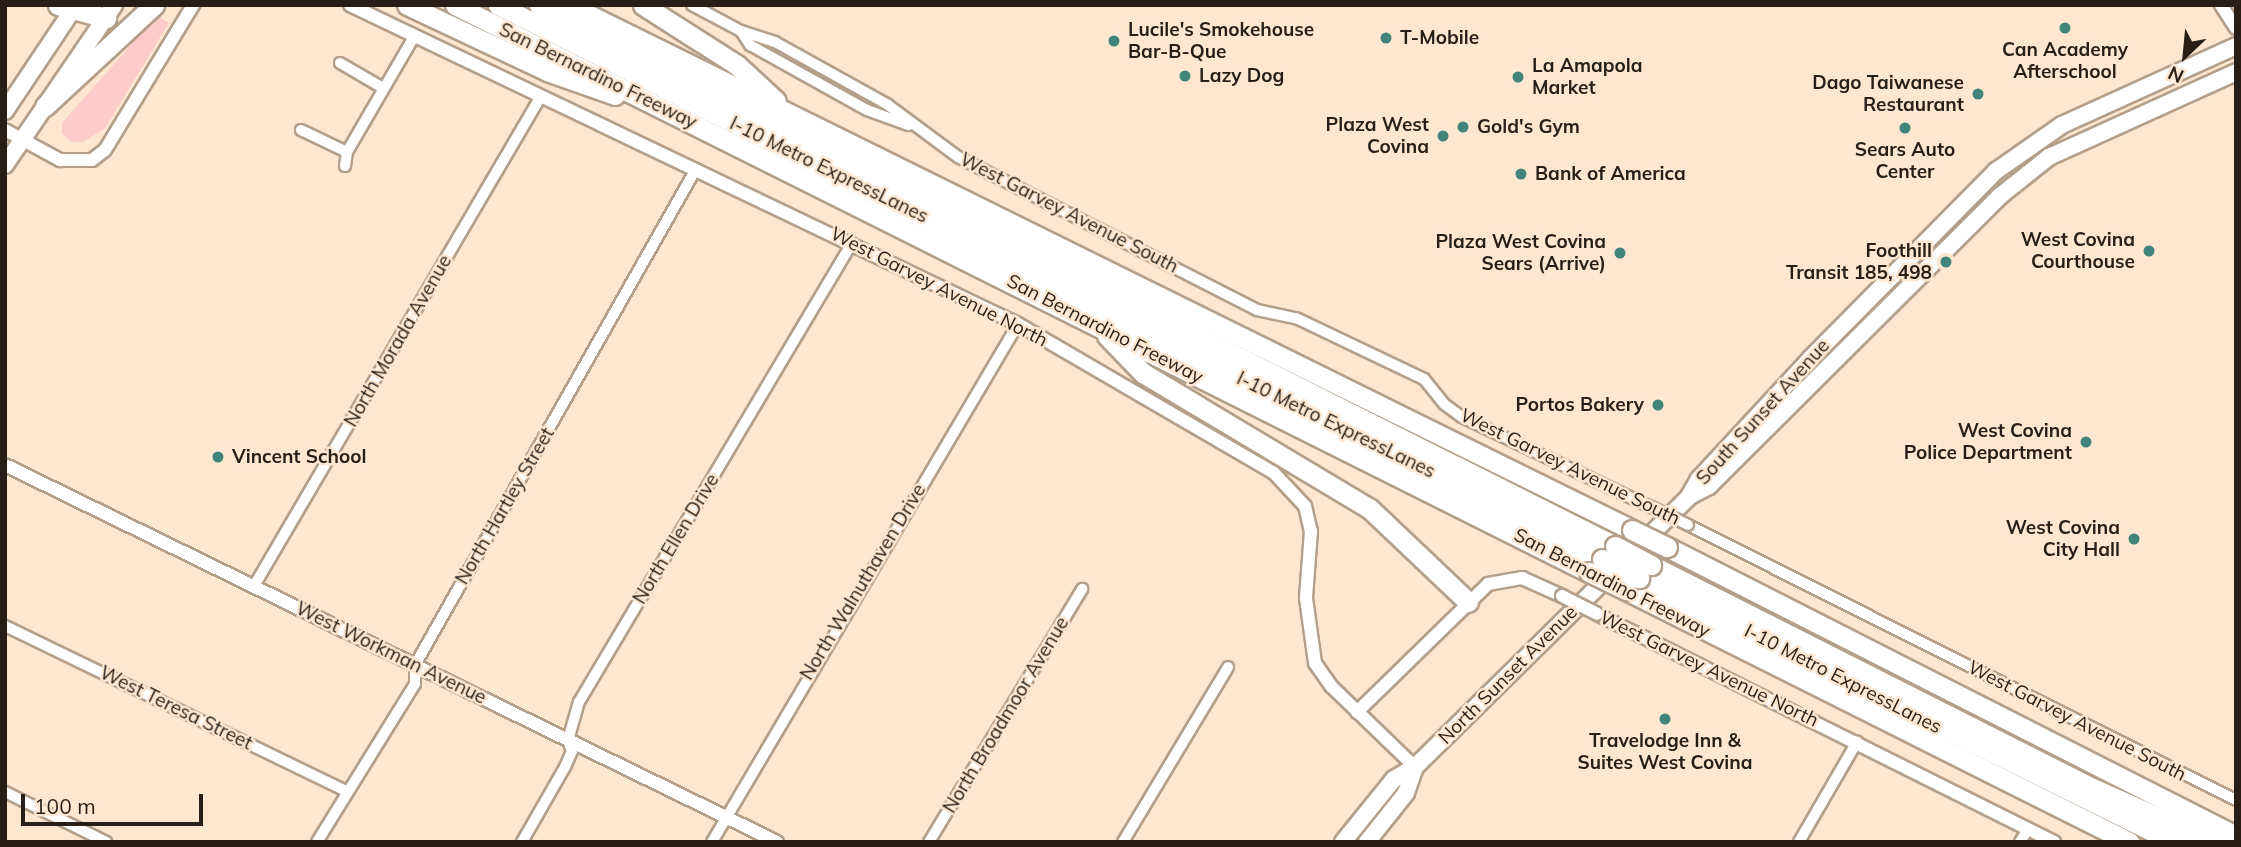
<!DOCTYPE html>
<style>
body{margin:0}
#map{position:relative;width:2241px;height:847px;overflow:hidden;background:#fde7d1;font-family:Mulish,sans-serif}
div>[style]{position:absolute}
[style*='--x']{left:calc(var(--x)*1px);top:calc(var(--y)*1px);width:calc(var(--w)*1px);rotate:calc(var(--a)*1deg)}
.green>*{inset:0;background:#fdccca}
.roads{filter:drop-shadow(2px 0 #b39f8a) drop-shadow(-2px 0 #b39f8a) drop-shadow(0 2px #b39f8a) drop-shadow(0 -2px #b39f8a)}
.minor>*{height:10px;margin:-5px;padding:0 5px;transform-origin:5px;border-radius:5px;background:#fff}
.tertiary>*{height:12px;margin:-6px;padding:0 6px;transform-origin:6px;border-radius:6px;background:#fff}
.primary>*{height:16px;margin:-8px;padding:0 8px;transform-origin:8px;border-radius:8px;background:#fff}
.motorway>*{height:19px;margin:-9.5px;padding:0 9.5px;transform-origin:9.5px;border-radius:9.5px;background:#fff}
.bridges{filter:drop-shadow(2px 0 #b39f8a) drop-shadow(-2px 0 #b39f8a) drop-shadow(0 2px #b39f8a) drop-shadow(0 -2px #b39f8a)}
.minor-bridge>*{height:10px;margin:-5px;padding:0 5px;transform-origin:5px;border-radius:5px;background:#fff}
.tertiary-bridge>*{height:12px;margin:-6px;padding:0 6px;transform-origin:6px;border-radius:6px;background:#fff}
.motorway-bridge>*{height:19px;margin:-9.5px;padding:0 9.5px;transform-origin:9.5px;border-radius:9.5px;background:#fff}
.dots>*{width:19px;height:19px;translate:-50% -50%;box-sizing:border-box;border:4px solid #fde7d1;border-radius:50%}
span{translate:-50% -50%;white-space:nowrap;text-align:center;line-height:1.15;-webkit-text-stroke:5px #fde7d1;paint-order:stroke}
.poi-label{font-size:19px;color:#271f17;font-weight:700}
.left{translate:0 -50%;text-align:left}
.right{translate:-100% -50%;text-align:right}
.street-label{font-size:19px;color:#271f17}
.frame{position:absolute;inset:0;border:7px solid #271f17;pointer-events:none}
.north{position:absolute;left:2150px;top:21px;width:70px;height:70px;-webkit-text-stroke:5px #fde7d1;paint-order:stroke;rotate:206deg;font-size:19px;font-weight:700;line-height:28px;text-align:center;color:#271f17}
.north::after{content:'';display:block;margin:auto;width:24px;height:32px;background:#271f17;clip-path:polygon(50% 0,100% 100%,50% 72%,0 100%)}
.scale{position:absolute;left:21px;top:794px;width:182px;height:32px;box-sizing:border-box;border:4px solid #271f17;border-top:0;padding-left:9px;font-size:21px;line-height:24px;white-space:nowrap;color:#271f17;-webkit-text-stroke:5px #fde7d1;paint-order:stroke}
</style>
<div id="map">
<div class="green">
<div style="clip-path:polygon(157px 15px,169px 23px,105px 128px,83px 142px,71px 142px,62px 133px,62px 123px)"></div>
</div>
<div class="roads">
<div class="minor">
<div style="--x:692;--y:5;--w:55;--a:28"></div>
<div style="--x:741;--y:31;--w:36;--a:18"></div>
<div style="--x:775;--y:42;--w:129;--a:29.1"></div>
<div style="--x:888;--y:105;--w:87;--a:36.6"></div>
<div style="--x:958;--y:157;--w:336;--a:27.1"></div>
<div style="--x:1257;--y:310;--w:40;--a:12"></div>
<div style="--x:1296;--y:318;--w:142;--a:25.5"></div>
<div style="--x:1424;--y:379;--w:32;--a:51"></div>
<div style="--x:1444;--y:404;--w:22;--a:36"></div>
<div style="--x:1462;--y:417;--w:209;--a:25.5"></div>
<div style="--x:741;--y:31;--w:17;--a:57"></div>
<div style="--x:750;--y:45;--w:134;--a:29.1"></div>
<div style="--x:867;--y:110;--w:44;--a:20.1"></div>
<div style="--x:340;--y:63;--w:50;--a:30.2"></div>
<div style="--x:301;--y:130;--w:51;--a:25.6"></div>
<div style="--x:345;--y:166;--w:14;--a:-82"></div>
<div style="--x:347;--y:152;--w:135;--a:-59.8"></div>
<div style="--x:1688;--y:525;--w:613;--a:26.65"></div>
<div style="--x:254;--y:586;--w:568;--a:-59.64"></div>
<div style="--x:5;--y:626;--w:379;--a:25.8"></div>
<div style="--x:5;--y:792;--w:113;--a:26.3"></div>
<div style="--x:317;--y:842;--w:186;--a:-58.2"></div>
<div style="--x:415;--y:684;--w:19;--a:-90"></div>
<div style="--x:415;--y:665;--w:570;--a:-60.47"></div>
<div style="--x:522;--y:842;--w:86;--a:-60.2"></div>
<div style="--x:565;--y:767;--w:17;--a:-66"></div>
<div style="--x:572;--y:751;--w:12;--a:-110"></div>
<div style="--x:568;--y:740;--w:40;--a:-74"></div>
<div style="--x:579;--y:702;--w:534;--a:-59.26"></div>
<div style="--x:712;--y:842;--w:602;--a:-59.43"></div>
<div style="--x:929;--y:842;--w:296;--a:-58.8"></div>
<div style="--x:1123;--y:842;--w:204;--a:-59"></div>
<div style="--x:1799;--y:842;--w:116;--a:-59.9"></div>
<div style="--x:2020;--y:842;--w:15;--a:-58"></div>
</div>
<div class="tertiary">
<div style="--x:350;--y:5;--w:740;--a:25.53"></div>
<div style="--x:1018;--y:324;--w:296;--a:30.2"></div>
<div style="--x:1274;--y:473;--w:45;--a:46.8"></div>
<div style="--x:1305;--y:506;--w:26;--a:77"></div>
<div style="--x:1311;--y:531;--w:67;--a:94.3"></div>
<div style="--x:1306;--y:598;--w:66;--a:82.1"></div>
<div style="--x:1315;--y:663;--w:28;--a:55"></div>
<div style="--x:1331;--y:686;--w:117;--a:44"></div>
<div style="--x:2221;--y:5;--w:27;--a:57"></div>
<div style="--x:5;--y:130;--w:63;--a:28.6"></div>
<div style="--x:60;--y:160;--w:32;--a:0"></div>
<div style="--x:92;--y:160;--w:16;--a:-38"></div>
<div style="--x:105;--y:150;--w:170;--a:-58.7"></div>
<div style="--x:5;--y:465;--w:859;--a:26.03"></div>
<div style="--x:1597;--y:614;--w:511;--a:26.51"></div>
<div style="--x:1357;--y:712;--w:183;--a:-44.3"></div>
<div style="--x:1488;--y:584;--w:35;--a:-10"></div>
<div style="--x:1522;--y:578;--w:44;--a:24.2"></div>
</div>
<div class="primary">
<div style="--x:5;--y:111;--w:128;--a:-56.2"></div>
<div style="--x:5;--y:165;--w:194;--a:-55.7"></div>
<div style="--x:1690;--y:496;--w:21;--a:-28"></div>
<div style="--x:1709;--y:486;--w:411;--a:-44.9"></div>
<div style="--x:2000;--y:196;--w:63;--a:-38.5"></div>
<div style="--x:2049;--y:157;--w:205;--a:-24.4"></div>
<div style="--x:1343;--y:842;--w:81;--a:-51"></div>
<div style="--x:1394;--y:779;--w:24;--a:-30"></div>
<div style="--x:1415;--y:767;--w:383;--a:-44.6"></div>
<div style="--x:1688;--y:498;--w:22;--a:-60"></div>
<div style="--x:1699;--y:479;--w:165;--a:-47.2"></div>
<div style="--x:1811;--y:358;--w:263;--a:-45.3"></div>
<div style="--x:1996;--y:171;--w:80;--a:-34.9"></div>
<div style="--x:2062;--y:125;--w:191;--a:-24.4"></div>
<div style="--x:1367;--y:842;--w:63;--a:-51.5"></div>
<div style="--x:1406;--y:793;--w:28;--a:-71"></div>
</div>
<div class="motorway">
<div style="--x:58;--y:5;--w:50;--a:15.2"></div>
<div style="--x:407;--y:5;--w:155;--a:25.2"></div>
<div style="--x:547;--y:71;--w:72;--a:19.4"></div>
<div style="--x:455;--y:5;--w:1268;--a:26.57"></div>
<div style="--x:498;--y:5;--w:1235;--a:26.65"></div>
<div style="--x:539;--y:5;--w:1204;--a:26.69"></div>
<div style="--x:569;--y:5;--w:1186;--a:26.28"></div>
<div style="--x:643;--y:5;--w:112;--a:32.6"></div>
<div style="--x:737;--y:65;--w:53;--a:42.7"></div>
<div style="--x:45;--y:106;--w:149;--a:-42.8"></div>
<div style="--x:1107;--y:336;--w:52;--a:45.8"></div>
<div style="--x:1143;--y:373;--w:265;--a:30.9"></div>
<div style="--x:1370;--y:509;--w:135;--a:43.5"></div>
<div style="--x:1667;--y:547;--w:638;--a:26.93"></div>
<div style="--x:1651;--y:565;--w:500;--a:26.8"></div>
<div style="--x:2097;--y:790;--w:127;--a:24.1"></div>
<div style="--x:1639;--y:578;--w:597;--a:26.26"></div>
<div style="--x:1626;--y:590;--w:563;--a:26.61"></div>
</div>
</div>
<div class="bridges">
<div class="minor-bridge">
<div style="--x:1651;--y:507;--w:41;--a:25.9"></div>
</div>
<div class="tertiary-bridge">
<div style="--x:1562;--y:596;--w:39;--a:27"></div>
</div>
<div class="motorway-bridge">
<div style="--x:1632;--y:530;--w:39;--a:26"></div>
<div style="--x:1615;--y:546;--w:41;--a:27.8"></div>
<div style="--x:1602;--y:559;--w:42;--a:27.2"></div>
<div style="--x:1589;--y:572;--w:41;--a:25.9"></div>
</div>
</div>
<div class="dots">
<div style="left:2065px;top:28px;background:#41857a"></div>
<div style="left:1386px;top:38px;background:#41857a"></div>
<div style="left:1114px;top:41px;background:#41857a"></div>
<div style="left:1185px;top:76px;background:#41857a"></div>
<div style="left:1518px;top:77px;background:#41857a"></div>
<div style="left:1978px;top:94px;background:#41857a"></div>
<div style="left:1463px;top:127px;background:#41857a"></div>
<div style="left:1905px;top:128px;background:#41857a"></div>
<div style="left:1443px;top:136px;background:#41857a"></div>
<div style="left:1521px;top:174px;background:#41857a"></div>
<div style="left:2149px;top:251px;background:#41857a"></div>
<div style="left:1620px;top:253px;background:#41857a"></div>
<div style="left:1946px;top:262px;background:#41857a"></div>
<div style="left:1658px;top:405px;background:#41857a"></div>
<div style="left:2086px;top:442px;background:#41857a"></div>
<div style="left:218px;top:457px;background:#41857a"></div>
<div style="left:2134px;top:539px;background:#41857a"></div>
<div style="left:1665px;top:719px;background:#41857a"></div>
</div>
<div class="poi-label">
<span class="left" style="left:1128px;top:41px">Lucile's Smokehouse<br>Bar-B-Que</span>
<span class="left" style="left:1400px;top:38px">T-Mobile</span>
<span style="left:2065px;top:61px">Can Academy<br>Afterschool</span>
<span class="left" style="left:1532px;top:77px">La Amapola<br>Market</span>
<span class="left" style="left:1199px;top:76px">Lazy Dog</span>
<span class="right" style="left:1964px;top:94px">Dago Taiwanese<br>Restaurant</span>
<span class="right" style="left:1429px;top:136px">Plaza West<br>Covina</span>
<span class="left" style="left:1477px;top:127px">Gold's Gym</span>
<span style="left:1905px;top:161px">Sears Auto<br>Center</span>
<span class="left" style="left:1535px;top:174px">Bank of America</span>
<span class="right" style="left:2135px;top:251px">West Covina<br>Courthouse</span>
<span class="right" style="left:1606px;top:253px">Plaza West Covina<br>Sears (Arrive)</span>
<span class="right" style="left:1932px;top:262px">Foothill<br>Transit 185, 498</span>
<span class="right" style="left:1644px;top:405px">Portos Bakery</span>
<span class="right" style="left:2072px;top:442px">West Covina<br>Police Department</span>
<span class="left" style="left:232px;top:457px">Vincent School</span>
<span class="right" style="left:2120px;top:539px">West Covina<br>City Hall</span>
<span style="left:1665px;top:752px">Travelodge Inn &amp;<br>Suites West Covina</span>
</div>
<div class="street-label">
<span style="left:598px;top:76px;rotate:26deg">San Bernardino Freeway</span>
<span style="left:829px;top:170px;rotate:26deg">I-10 Metro ExpressLanes</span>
<span style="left:1069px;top:213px;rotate:27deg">West Garvey Avenue South</span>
<span style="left:939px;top:287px;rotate:27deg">West Garvey Avenue North</span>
<span style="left:1105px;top:329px;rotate:27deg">San Bernardino Freeway</span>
<span style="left:398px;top:341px;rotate:-60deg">North Morada Avenue</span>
<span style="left:1763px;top:412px;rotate:-48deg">South Sunset Avenue</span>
<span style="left:1336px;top:425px;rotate:26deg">I-10 Metro ExpressLanes</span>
<span style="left:1570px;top:467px;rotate:26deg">West Garvey Avenue South</span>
<span style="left:505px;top:506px;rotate:-60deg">North Hartley Street</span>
<span style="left:676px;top:539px;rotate:-59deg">North Ellen Drive</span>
<span style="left:863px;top:582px;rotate:-59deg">North Walnuthaven Drive</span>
<span style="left:1612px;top:583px;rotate:27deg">San Bernardino Freeway</span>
<span style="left:391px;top:653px;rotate:26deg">West Workman Avenue</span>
<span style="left:1709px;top:669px;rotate:26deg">West Garvey Avenue North</span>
<span style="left:1508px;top:675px;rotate:-45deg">North Sunset Avenue</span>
<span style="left:1843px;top:679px;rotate:27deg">I-10 Metro ExpressLanes</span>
<span style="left:176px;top:708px;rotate:26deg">West Teresa Street</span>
<span style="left:1006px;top:715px;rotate:-59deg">North Broadmoor Avenue</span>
<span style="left:2077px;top:721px;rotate:27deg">West Garvey Avenue South</span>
</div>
<div class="frame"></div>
<div class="north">N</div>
<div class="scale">100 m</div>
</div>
